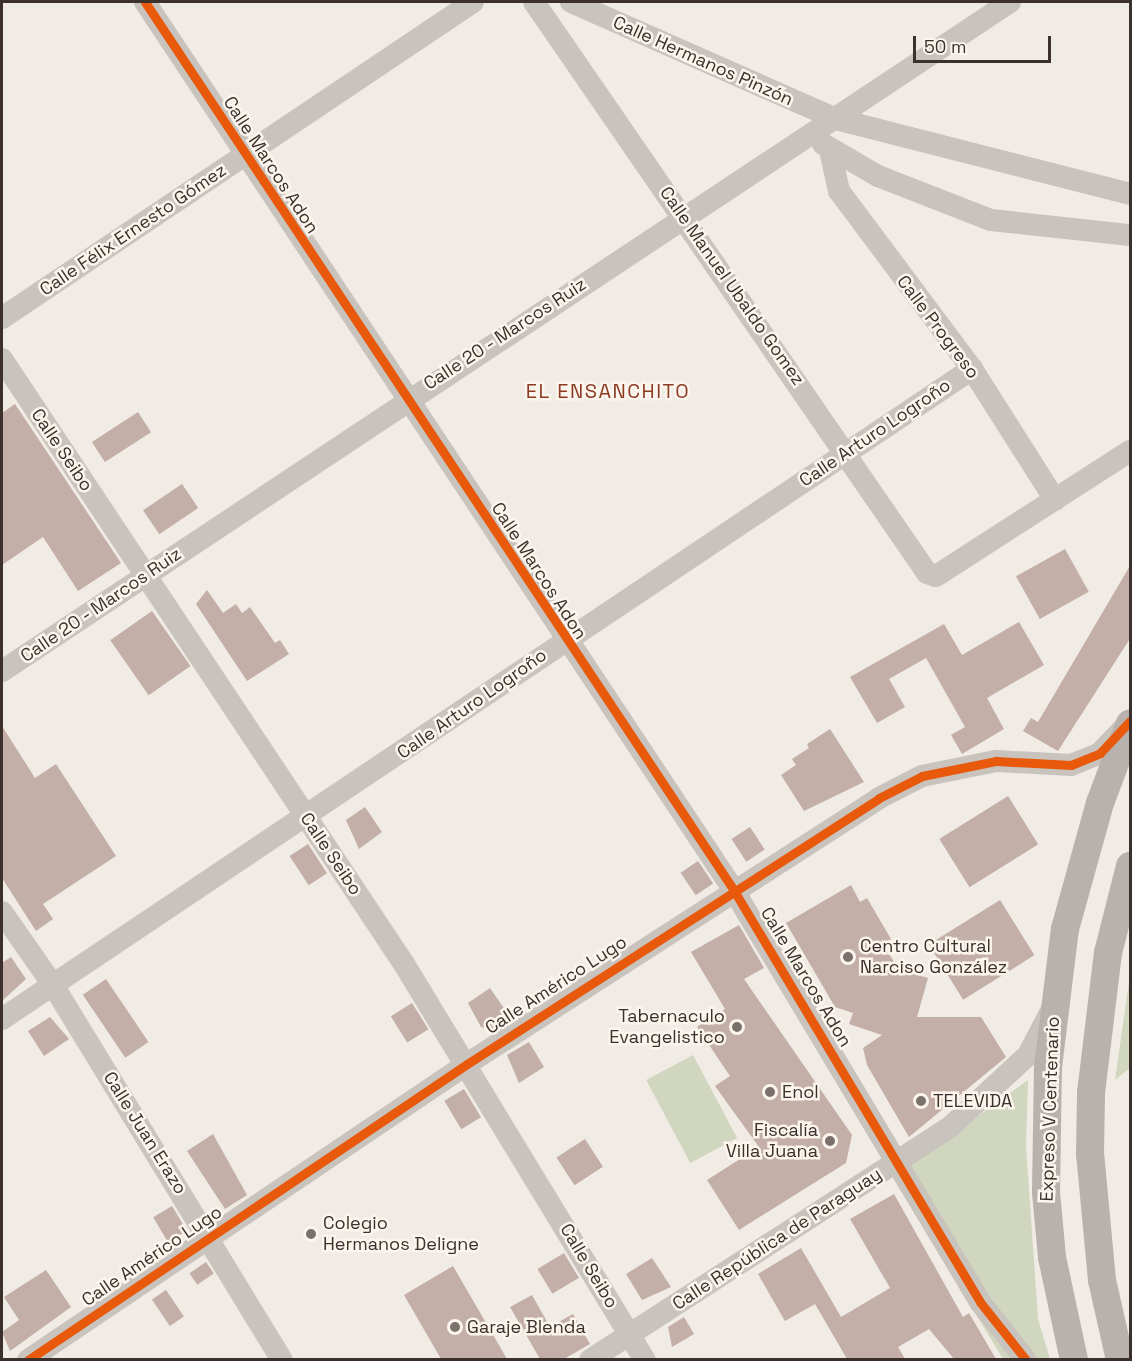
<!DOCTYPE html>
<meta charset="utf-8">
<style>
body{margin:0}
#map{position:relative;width:1132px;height:1361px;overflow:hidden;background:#f0ebe5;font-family:"Space Grotesk",sans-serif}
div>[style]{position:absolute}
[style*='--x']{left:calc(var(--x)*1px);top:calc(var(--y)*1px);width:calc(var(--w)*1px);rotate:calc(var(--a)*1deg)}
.green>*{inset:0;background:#d1d6bf;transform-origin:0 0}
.building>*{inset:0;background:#c3afa7;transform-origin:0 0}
.minor>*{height:22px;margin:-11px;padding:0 11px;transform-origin:11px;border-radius:11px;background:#c9c3be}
.major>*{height:28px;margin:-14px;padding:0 14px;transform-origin:14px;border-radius:14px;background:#b8b1ad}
.cycleway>*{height:9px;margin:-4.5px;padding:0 4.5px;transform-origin:4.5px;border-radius:4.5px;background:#e8590c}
.dots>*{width:16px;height:16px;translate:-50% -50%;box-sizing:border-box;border:3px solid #fbf5ee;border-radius:50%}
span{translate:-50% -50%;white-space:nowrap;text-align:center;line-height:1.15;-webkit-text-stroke:5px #fbf5ee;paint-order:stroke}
.street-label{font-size:18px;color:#3b302b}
.poi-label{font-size:18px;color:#3b302b}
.left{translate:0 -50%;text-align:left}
.right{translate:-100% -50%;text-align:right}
.neighbourhood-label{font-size:20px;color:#8c3b22;letter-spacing:1.5px}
.frame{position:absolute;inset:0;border:3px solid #3b302b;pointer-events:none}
.scale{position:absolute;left:913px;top:36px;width:138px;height:27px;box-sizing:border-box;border:3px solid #3b302b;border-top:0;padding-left:8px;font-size:18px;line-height:21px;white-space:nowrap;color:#3b302b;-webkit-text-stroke:4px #fbf5ee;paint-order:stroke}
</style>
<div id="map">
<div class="green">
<div style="clip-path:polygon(1130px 975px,1130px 1068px,1115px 1080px)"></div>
<div style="left:693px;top:1055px;width:94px;height:53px;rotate:62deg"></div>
<div style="clip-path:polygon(1028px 1080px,1026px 1145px,1038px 1319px,1050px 1359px,1003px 1359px,893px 1178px)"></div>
</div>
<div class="building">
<div style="clip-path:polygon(15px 404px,121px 563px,78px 591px,43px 537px,2px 565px,2px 413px)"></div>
<div style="left:138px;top:412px;width:24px;height:55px;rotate:57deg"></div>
<div style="left:182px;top:484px;width:29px;height:47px;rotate:56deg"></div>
<div style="left:1065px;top:549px;width:49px;height:56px;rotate:61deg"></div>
<div style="clip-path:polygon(1131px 564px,1131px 637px,1058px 751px,1023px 731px,1031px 718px,1038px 722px)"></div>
<div style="clip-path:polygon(207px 590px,223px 613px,236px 604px,242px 613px,250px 607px,275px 643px,280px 640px,289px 654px,247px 681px,196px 604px)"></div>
<div style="left:152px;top:611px;width:67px;height:51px;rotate:55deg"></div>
<div style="clip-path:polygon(1019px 622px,1044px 665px,987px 698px,1004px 729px,962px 754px,951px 735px,965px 727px,926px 658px,889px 679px,905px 707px,877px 723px,850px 677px,944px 624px,962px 655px)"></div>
<div style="clip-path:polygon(2px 726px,35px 778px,56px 764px,116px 856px,43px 904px,53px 919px,36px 931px,2px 878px)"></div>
<div style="clip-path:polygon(830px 729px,864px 782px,804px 811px,781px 775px,796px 765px,792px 759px,809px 748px,807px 744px)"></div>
<div style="left:1008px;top:796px;width:57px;height:81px;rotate:58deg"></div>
<div style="clip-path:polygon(365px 807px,382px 832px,359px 849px,346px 820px)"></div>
<div style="left:750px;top:827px;width:27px;height:22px;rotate:57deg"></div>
<div style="left:308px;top:844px;width:35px;height:22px;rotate:57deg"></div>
<div style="left:698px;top:861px;width:27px;height:21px;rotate:56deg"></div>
<div style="clip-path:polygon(851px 885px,860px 902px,867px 898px,891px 939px,883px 944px,899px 970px,928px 978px,917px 1017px,981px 1017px,1006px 1057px,909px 1137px,867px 1065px,863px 1048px,882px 1035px,849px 1024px,853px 1013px,835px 1007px,786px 923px)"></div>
<div style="left:1000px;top:900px;width:65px;height:84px;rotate:58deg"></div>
<div style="clip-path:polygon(739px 925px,764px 968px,744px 979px,852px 1135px,846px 1163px,739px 1230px,707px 1180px,759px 1147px,715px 1086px,730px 1076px,697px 1027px,725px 1009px,691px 952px)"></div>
<div style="clip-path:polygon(11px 957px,26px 979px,2px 1001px,2px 963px)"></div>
<div style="left:106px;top:979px;width:76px;height:28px;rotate:56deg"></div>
<div style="clip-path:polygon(490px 988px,510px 1017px,491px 1030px,481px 1027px,468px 1003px)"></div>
<div style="left:412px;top:1003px;width:31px;height:25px;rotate:58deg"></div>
<div style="clip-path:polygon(50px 1017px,69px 1039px,44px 1056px,28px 1031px)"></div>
<div style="clip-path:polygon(529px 1042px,544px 1067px,519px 1083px,507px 1055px)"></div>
<div style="left:464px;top:1089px;width:33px;height:23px;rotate:59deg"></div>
<div style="clip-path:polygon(213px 1134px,247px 1195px,225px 1209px,187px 1151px)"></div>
<div style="left:585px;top:1139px;width:33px;height:34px;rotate:57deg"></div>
<div style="clip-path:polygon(894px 1194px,963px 1317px,969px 1313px,996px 1359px,954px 1359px,929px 1329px,898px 1347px,905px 1359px,847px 1359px,815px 1304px,785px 1321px,758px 1274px,801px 1248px,841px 1317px,890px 1288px,850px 1219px)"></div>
<div style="left:172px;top:1206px;width:29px;height:22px;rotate:59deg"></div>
<div style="left:564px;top:1253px;width:29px;height:31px;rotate:59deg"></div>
<div style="clip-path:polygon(652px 1258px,671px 1287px,642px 1300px,626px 1274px)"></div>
<div style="left:206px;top:1262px;width:14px;height:20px;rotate:56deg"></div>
<div style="clip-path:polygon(453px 1266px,507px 1359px,441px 1359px,404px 1295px)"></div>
<div style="clip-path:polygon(46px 1270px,71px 1307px,10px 1351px,2px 1332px,19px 1320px,4px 1297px)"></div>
<div style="left:166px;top:1290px;width:32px;height:17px;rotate:56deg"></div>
<div style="clip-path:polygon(532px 1295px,550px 1327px,573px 1314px,590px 1344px,564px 1359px,540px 1359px,510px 1307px)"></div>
<div style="clip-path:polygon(684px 1317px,694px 1334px,672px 1347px,668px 1327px)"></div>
</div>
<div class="minor">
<div style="--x:145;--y:2;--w:1064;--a:56.46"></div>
<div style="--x:733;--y:889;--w:481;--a:59.1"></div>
<div style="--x:980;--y:1302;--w:74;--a:51.6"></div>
<div style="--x:534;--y:2;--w:693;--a:55.46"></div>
<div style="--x:927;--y:573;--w:9;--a:18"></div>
<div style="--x:936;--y:576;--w:231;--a:-32.8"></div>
<div style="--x:571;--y:2;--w:290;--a:23.8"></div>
<div style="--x:836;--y:119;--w:303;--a:14.3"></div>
<div style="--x:823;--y:144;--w:64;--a:30.2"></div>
<div style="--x:878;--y:176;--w:121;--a:21.3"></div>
<div style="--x:991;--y:220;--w:140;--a:6.2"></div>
<div style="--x:830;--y:150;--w:42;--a:77.6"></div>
<div style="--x:839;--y:191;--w:222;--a:53.2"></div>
<div style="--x:972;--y:369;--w:155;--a:57.6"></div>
<div style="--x:2;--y:318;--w:567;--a:-33.86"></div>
<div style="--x:2;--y:359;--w:726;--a:56.4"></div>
<div style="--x:404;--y:964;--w:464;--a:58.7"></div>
<div style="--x:2;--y:671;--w:1210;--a:-33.57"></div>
<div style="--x:2;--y:912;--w:89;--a:55.1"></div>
<div style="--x:53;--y:985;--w:439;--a:58.6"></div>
<div style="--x:2;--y:1019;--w:1168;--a:-33.83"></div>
<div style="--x:28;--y:1360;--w:529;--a:-33.99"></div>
<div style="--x:467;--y:1064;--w:490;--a:-32.8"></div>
<div style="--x:879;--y:798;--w:48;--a:-27.1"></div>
<div style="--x:922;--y:776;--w:76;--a:-11.5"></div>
<div style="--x:996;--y:761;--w:75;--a:3.1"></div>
<div style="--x:1071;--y:765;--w:31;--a:-22"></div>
<div style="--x:1100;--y:753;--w:39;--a:-46"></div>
<div style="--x:590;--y:1360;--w:427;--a:-32.9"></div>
<div style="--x:949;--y:1128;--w:108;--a:-42.7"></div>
<div style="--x:1028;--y:1055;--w:50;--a:-62.4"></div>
</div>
<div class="major">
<div style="--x:1074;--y:1360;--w:105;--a:-102.1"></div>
<div style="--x:1052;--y:1257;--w:65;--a:-95.3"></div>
<div style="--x:1046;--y:1192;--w:125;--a:-89.1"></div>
<div style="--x:1048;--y:1067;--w:139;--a:-83"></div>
<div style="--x:1065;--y:929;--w:131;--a:-74.5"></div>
<div style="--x:1100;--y:803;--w:85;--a:-69.4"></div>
<div style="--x:1120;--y:1360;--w:82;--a:-102.7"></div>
<div style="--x:1102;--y:1280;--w:128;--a:-95.4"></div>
<div style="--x:1090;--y:1153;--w:60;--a:-89"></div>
<div style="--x:1091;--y:1093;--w:141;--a:-83.1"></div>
<div style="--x:1108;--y:953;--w:90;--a:-75.8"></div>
</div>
<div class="cycleway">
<div style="--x:145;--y:2;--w:1064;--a:56.46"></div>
<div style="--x:733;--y:889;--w:481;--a:59.1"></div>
<div style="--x:980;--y:1302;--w:74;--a:51.6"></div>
<div style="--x:28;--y:1360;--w:529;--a:-33.99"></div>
<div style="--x:467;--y:1064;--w:490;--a:-32.8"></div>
<div style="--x:879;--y:798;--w:48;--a:-27.1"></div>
<div style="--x:922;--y:776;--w:76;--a:-11.5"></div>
<div style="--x:996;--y:761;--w:75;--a:3.1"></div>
<div style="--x:1071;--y:765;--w:31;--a:-22"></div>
<div style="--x:1100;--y:753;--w:44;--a:-46.8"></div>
</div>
<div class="dots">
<div style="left:848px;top:957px;background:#7a716c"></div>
<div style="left:737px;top:1027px;background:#7a716c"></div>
<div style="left:770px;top:1092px;background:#7a716c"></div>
<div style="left:921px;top:1101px;background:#7a716c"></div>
<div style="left:830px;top:1141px;background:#7a716c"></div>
<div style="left:311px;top:1234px;background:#7a716c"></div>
<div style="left:455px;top:1327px;background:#7a716c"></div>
</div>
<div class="street-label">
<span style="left:703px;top:61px;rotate:24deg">Calle Hermanos Pinzón</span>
<span style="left:271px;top:165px;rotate:57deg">Calle Marcos Adon</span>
<span style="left:133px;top:230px;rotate:-34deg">Calle Félix Ernesto Gómez</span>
<span style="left:732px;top:286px;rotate:55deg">Calle Manuel Ubaldo Gomez</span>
<span style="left:938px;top:327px;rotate:53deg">Calle Progreso</span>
<span style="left:505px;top:334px;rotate:-33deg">Calle 20 - Marcos Ruiz</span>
<span style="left:875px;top:433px;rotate:-34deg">Calle Arturo Logroño</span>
<span style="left:62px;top:450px;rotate:56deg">Calle Seibo</span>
<span style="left:539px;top:571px;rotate:57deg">Calle Marcos Adon</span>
<span style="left:101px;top:605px;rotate:-34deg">Calle 20 - Marcos Ruiz</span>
<span style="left:472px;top:704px;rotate:-35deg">Calle Arturo Logroño</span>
<span style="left:331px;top:854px;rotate:56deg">Calle Seibo</span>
<span style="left:806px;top:977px;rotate:59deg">Calle Marcos Adon</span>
<span style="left:556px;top:985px;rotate:-33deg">Calle Américo Lugo</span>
<span style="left:1050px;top:1109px;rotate:-88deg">Expreso V Centenario</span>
<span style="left:145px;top:1133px;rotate:58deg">Calle Juan Erazo</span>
<span style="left:777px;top:1239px;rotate:-33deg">Calle República de Paraguay</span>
<span style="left:152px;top:1256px;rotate:-34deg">Calle Américo Lugo</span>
<span style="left:589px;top:1266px;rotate:59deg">Calle Seibo</span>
</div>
<div class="poi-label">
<span class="left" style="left:860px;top:957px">Centro Cultural<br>Narciso González</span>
<span class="right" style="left:725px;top:1027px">Tabernaculo<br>Evangelistico</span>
<span class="left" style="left:782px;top:1092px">Enol</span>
<span class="left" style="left:933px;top:1101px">TELEVIDA</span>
<span class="right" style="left:818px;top:1141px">Fiscalía<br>Villa Juana</span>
<span class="left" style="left:323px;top:1234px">Colegio<br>Hermanos Deligne</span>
<span class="left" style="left:467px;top:1327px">Garaje Blenda</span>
</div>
<div class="neighbourhood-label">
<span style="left:608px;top:391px">EL ENSANCHITO</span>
</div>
<div class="frame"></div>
<div class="scale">50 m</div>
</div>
